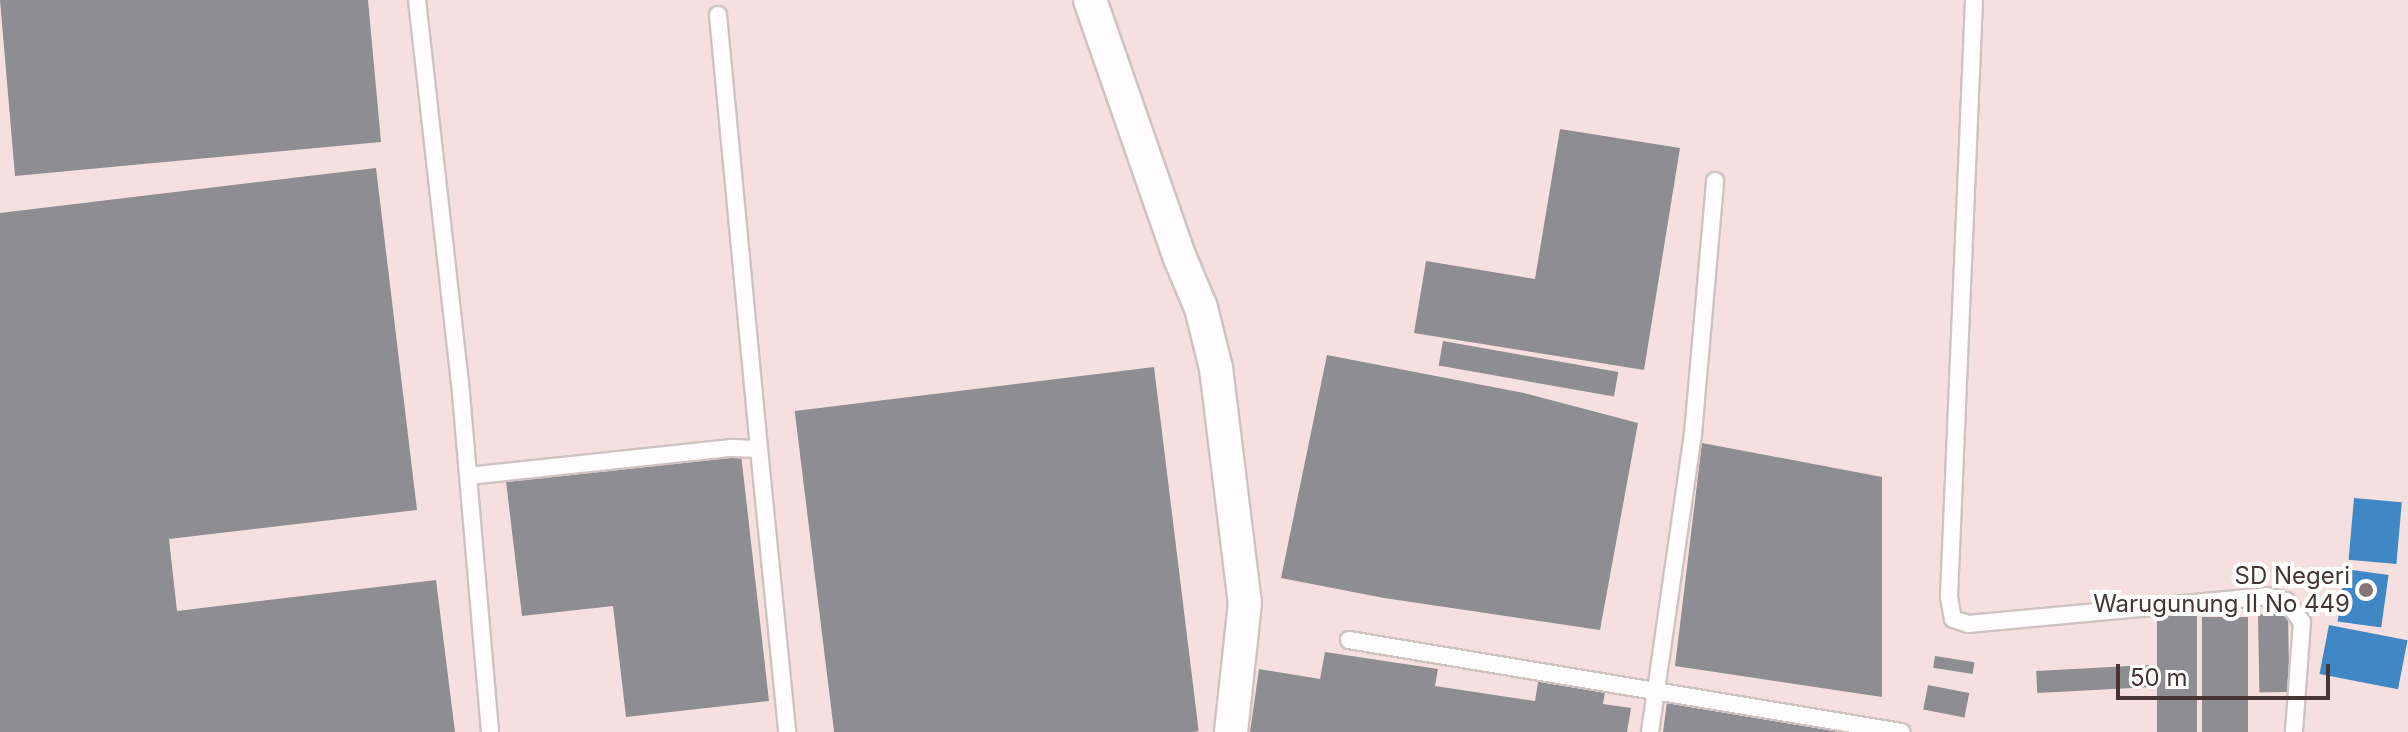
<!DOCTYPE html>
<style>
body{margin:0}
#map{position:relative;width:2408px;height:732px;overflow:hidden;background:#f7ecec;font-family:Inter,sans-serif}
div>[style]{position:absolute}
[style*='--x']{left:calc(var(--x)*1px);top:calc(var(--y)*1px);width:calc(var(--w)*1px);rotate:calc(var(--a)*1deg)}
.built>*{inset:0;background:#f6e0df;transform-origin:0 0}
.schools>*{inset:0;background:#3f88c5;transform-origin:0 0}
.industry>*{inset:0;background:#8d8d92;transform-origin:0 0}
.roads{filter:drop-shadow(2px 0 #cfc3c2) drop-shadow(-2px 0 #cfc3c2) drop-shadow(0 2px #cfc3c2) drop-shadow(0 -2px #cfc3c2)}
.service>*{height:16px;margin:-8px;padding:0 8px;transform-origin:8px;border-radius:8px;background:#fefcfc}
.minor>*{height:32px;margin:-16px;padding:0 16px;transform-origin:16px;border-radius:16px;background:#fefcfc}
.dots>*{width:22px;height:22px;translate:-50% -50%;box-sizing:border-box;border:4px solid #fff;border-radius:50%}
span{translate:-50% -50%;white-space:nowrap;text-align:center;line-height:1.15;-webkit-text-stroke:8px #fff;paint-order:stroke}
.poi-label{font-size:24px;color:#473535}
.right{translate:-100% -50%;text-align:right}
.scale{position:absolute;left:2116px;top:664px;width:214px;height:36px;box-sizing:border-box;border:4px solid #473535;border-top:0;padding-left:10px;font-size:24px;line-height:28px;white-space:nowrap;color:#473535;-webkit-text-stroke:6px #fff;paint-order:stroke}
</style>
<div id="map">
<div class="built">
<div style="left:0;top:0;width:2408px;height:732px"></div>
</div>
<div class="schools">
<div style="left:2354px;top:498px;width:48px;height:62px;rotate:5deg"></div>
<div style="left:2345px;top:569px;width:44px;height:53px;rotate:8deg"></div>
<div style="left:2329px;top:625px;width:80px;height:50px;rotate:11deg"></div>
</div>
<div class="industry">
<div style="clip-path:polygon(0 0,368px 0,381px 142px,15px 176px)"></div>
<div style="clip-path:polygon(1560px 129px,1680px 148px,1644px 370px,1414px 333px,1426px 261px,1535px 279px)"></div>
<div style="clip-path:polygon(376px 168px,417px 510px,169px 539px,177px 611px,436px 580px,455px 732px,0 732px,0 213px)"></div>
<div style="left:1443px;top:341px;width:178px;height:25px;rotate:10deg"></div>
<div style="clip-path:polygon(1327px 355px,1524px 393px,1638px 423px,1600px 630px,1384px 598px,1281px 578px)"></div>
<div style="left:1154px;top:367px;width:367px;height:362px;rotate:83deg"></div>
<div style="clip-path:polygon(1702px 443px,1882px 477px,1882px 697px,1675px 666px)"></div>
<div style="clip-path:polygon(741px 454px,769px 701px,626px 717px,613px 606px,522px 616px,506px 481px)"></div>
<div style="left:2157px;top:610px;width:40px;height:122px"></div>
<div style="left:2288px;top:614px;width:78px;height:30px;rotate:89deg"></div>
<div style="left:2202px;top:617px;width:46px;height:115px"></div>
<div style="clip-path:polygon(1325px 652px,1438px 669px,1435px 686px,1535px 701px,1539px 676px,1606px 686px,1603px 704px,1631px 708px,1627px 732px,1250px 732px,1259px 669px,1320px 679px)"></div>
<div style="left:1935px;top:656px;width:40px;height:12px;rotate:9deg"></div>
<div style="left:2149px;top:665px;width:22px;height:113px;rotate:87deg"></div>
<div style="left:1928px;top:685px;width:42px;height:25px;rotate:11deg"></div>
<div style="clip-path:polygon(1667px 702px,1839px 730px,1839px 732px,1663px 732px)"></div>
</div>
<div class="roads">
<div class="service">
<div style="--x:417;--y:0;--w:384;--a:83.6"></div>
<div style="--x:460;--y:382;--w:351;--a:85.1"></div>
<div style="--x:1974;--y:0;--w:598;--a:92.4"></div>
<div style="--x:1949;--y:597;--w:22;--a:80"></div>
<div style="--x:1953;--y:619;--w:16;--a:18"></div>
<div style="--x:1968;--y:624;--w:300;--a:-5.3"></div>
<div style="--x:2267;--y:596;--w:20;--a:15"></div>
<div style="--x:2286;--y:601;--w:26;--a:53"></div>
<div style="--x:2302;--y:622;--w:110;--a:94.2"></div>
<div style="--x:718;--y:15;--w:436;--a:84.6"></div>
<div style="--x:468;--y:476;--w:265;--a:-6.1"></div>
<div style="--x:732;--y:448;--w:27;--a:2"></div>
<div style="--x:759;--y:449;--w:284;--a:84.3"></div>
<div style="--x:1349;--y:640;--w:560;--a:9.46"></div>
<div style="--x:1650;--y:732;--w:301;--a:-81.8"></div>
<div style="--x:1693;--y:434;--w:254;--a:-85"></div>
</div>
<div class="minor">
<div style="--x:1090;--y:0;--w:273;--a:70.8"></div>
<div style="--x:1180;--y:258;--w:54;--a:67.2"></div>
<div style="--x:1201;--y:308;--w:62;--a:76"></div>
<div style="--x:1216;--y:368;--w:237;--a:83"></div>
<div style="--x:1245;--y:603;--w:130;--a:96.2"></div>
</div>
</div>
<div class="dots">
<div style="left:2366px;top:590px;background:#857575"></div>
</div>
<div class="poi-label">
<span class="right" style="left:2350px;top:590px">SD Negeri<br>Warugunung II No 449</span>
</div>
<div class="scale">50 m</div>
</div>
